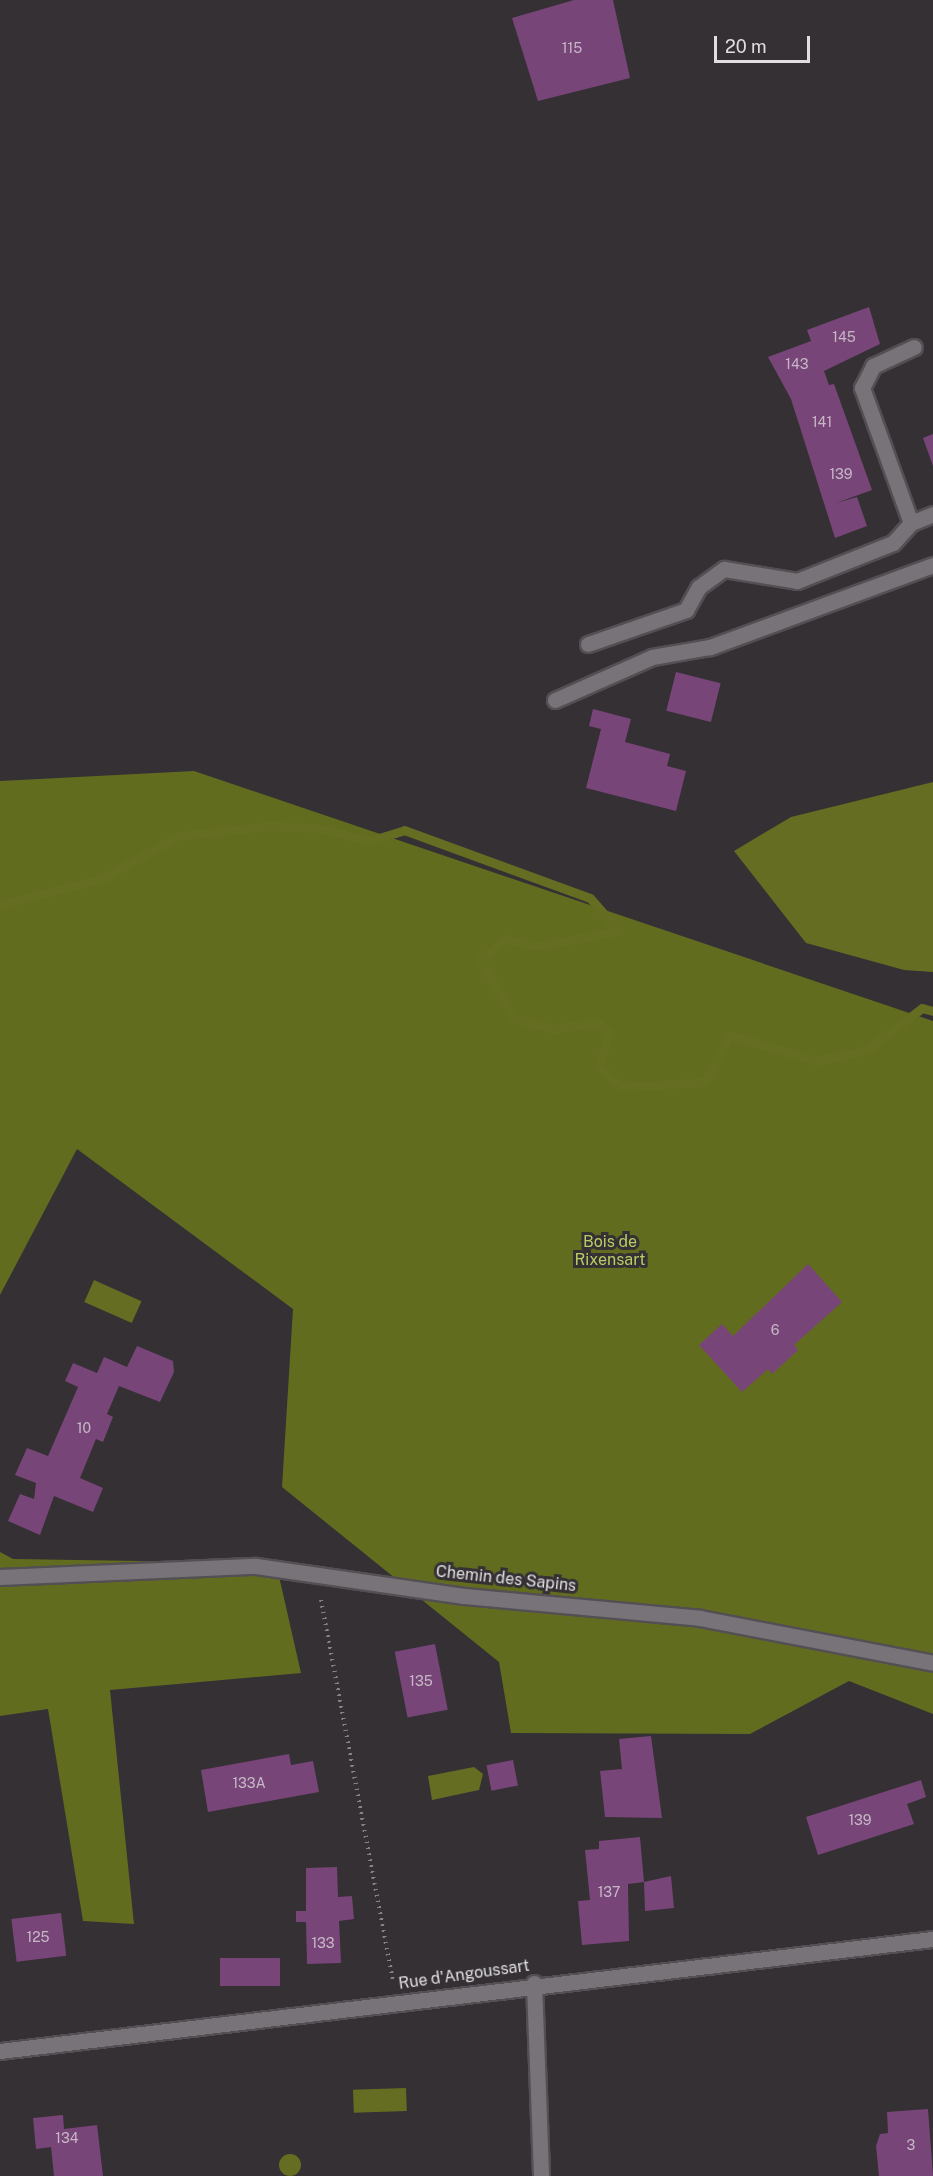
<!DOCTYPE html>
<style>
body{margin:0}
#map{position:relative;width:933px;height:2176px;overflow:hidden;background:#343034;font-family:"Public Sans",sans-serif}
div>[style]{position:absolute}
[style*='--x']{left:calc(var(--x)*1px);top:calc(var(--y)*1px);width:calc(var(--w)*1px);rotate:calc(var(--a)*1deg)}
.forest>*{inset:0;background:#626c1f}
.water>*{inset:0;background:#646d21;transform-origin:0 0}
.round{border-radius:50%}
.stream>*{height:9px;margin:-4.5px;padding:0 4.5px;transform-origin:4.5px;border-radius:4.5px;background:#646d21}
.building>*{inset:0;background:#784578;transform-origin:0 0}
.path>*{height:4px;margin-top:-2px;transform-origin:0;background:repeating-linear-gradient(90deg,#868386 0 1.5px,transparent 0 6px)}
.roads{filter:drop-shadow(2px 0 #534f53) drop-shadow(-2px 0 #534f53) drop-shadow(0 2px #534f53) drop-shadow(0 -2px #534f53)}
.minor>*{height:15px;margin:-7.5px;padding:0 7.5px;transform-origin:7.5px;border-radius:7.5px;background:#787378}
span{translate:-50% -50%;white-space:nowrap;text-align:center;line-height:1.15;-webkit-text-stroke:6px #343034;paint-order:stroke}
.number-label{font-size:14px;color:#c6b8c6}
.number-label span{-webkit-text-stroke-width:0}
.park-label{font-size:16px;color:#bbcb63}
.street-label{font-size:16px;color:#e0dee0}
.scale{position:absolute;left:714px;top:36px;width:96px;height:27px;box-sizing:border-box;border:3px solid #e0dee0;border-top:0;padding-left:8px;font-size:18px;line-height:21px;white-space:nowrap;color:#e0dee0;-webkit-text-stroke:4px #343034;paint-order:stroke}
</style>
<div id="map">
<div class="forest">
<div style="clip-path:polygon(194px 771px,933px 1021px,933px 1714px,849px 1681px,750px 1734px,511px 1733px,499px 1662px,282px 1487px,293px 1309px,77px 1149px,0 1295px,0 781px)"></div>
<div style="clip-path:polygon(0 1552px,13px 1559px,276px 1563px,301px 1673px,110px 1690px,134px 1924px,83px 1921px,48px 1709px,0 1716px)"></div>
</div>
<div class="water">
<div style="clip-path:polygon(933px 782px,933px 972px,904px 970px,806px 943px,734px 851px,791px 817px)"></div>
<div style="left:94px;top:1280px;width:52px;height:24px;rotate:24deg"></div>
<div style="clip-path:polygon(474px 1767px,483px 1774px,479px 1790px,432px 1800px,428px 1776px)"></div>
<div style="left:406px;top:2088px;width:23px;height:53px;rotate:88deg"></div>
<div class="round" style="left:279px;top:2154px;width:22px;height:22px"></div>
</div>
<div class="stream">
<div style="--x:0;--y:905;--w:107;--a:-14.6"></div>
<div style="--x:104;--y:878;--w:85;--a:-29.6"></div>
<div style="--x:178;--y:836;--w:92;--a:-6.3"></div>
<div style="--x:269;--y:826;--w:48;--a:2.4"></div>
<div style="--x:317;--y:828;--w:54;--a:14"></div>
<div style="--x:369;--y:841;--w:37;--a:-17"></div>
<div style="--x:404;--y:830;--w:198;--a:20.1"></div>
<div style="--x:590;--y:898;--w:44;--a:48.7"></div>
<div style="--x:619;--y:931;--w:82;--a:169.5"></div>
<div style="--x:538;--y:946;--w:34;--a:-168"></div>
<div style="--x:505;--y:939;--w:33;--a:140"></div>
<div style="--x:480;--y:960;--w:67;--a:59.6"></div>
<div style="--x:514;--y:1018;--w:41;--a:15.8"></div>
<div style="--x:553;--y:1029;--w:45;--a:-9"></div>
<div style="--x:597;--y:1022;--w:16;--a:43"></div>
<div style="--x:609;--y:1033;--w:34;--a:107"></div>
<div style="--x:599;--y:1066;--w:30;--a:44"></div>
<div style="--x:621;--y:1087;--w:84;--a:-3.4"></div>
<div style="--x:705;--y:1082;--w:53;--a:-62"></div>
<div style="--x:730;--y:1035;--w:90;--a:16.8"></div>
<div style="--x:816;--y:1061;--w:52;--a:-12.2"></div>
<div style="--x:867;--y:1050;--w:69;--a:-37.4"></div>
<div style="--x:922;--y:1008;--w:11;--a:15"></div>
</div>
<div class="building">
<div style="clip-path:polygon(574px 0,613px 0,630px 78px,538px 101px,512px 18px)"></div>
<div style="clip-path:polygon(869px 307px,880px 344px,824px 371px,829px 385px,834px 384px,872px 490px,836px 503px,857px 497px,867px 526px,835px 538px,791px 399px,768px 357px,811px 341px,807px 330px)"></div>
<div style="clip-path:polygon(933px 434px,933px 466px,923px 438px)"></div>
<div style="left:676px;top:672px;width:46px;height:40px;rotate:14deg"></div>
<div style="clip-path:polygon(593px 709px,631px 719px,625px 742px,670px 754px,667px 766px,686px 771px,676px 811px,586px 788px,601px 729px,589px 726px)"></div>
<div style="clip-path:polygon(808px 1264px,842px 1302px,794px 1345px,798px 1350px,772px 1374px,768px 1369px,742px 1392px,699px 1345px,722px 1324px,733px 1336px)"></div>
<div style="clip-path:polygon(137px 1346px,173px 1361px,174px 1372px,160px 1402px,119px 1386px,107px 1414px,113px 1417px,103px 1442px,96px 1439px,80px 1478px,103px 1488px,93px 1512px,54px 1496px,40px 1535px,8px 1521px,20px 1494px,34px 1499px,36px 1483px,15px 1475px,27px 1448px,48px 1456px,78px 1387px,65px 1381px,73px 1363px,97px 1373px,104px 1357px,127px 1367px)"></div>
<div style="left:435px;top:1644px;width:67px;height:41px;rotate:79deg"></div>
<div style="clip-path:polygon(651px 1736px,662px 1818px,605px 1817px,600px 1771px,622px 1769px,619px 1739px)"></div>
<div style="clip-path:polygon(289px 1754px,291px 1765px,313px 1761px,319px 1792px,208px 1812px,201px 1770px)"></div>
<div style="left:513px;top:1760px;width:26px;height:27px;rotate:79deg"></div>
<div style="clip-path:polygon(921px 1780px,926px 1797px,907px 1804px,914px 1824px,818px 1855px,806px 1817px)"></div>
<div style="clip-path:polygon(640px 1837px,644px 1882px,671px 1876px,674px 1908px,645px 1911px,644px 1882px,628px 1884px,629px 1941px,582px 1945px,578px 1901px,590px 1900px,585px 1850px,599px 1849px,599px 1841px)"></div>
<div style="clip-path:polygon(337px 1867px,338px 1897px,352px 1896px,354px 1919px,339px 1921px,341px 1963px,307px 1964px,306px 1922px,296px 1922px,296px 1911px,306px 1911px,306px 1868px)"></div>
<div style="left:61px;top:1913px;width:43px;height:50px;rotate:83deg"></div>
<div style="left:280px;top:1958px;width:28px;height:60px;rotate:90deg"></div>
<div style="clip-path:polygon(928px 2109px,933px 2176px,879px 2176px,876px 2146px,880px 2134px,888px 2133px,887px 2112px)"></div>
<div style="clip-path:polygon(63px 2115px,64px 2129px,97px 2125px,103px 2176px,54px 2176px,51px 2147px,36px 2149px,33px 2118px)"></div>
</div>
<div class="path">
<div style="--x:321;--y:1600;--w:388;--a:79.3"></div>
</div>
<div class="roads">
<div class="minor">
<div style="--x:911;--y:523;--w:144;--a:-109.9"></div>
<div style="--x:862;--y:388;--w:25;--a:-63"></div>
<div style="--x:873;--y:366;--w:45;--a:-24.9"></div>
<div style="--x:588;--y:644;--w:104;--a:-19.1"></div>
<div style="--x:686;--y:610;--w:26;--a:-61"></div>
<div style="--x:699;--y:587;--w:31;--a:-36"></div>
<div style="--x:724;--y:569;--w:74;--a:9.3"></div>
<div style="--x:797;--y:581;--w:103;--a:-21.6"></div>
<div style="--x:893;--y:543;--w:27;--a:-48"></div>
<div style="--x:911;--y:523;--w:24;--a:-22"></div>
<div style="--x:555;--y:700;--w:106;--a:-23.9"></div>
<div style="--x:652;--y:657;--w:59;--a:-9.8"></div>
<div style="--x:710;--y:647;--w:238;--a:-20.2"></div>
<div style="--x:0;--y:1577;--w:256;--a:-2.5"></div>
<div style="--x:256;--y:1566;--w:210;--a:8.2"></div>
<div style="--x:464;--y:1596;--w:237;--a:5.3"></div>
<div style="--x:700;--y:1618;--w:237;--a:10.9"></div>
<div style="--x:534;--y:1983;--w:193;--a:87.9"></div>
<div style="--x:0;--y:2051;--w:940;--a:-6.85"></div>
</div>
</div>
<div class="number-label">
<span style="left:572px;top:48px">115</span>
<span style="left:844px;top:337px">145</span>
<span style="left:797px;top:364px">143</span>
<span style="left:822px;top:422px">141</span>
<span style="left:841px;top:474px">139</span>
<span style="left:775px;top:1330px">6</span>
<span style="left:84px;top:1428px">10</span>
<span style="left:421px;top:1681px">135</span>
<span style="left:249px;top:1783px">133A</span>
<span style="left:860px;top:1820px">139</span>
<span style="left:609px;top:1892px">137</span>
<span style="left:38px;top:1937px">125</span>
<span style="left:323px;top:1943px">133</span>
<span style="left:67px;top:2138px">134</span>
<span style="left:911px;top:2145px">3</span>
</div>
<div class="park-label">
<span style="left:610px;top:1251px">Bois de<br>Rixensart</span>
</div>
<div class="street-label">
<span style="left:506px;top:1579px;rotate:6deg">Chemin des Sapins</span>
<span style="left:464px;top:1975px;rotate:-8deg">Rue d'Angoussart</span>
</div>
<div class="scale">20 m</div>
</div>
